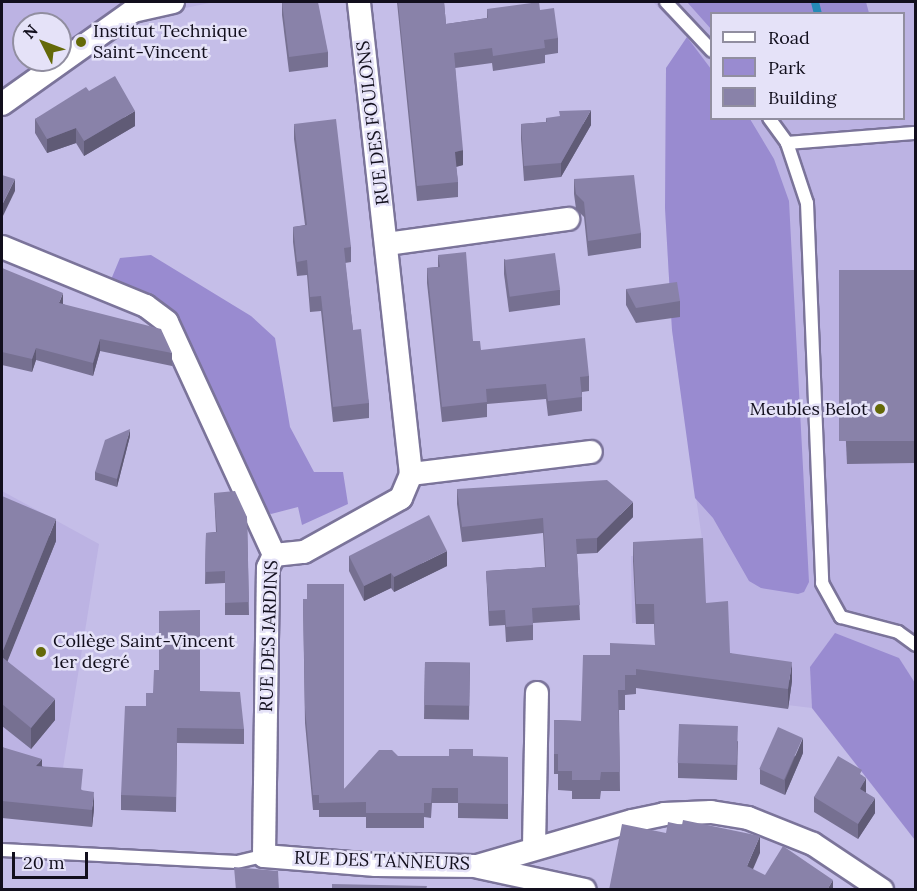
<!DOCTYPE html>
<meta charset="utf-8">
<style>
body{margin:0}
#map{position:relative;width:917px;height:891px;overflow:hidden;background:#c5bee8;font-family:Lora,serif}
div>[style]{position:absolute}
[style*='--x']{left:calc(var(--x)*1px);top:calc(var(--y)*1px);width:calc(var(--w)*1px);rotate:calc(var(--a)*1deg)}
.built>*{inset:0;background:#bcb3e3}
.green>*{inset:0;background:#998bd0}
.stream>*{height:8px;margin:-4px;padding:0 4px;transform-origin:4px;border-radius:4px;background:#258bb8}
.roads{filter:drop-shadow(2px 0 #7b749a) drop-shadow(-2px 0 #7b749a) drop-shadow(0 2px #7b749a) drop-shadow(0 -2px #7b749a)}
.service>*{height:12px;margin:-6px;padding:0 6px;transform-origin:6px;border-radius:6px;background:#fff}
.minor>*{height:22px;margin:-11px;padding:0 11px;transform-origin:11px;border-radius:11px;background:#fff}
.wall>*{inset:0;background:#767091;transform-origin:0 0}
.shaded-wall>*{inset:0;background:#605b76}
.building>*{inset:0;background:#8982a9;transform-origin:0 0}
.dots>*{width:16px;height:16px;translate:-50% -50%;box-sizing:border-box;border:3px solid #e5e2f8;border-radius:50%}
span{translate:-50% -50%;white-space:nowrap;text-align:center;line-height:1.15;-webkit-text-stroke:5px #e5e2f8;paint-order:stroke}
.poi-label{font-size:18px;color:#120f1d}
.left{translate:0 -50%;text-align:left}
.right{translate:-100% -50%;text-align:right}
.street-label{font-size:18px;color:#120f1d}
.frame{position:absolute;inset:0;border:3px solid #120f1d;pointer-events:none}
.legend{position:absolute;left:710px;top:12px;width:195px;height:108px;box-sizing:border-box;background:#e5e2f8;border:2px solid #918ea0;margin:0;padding:8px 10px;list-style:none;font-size:18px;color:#120f1d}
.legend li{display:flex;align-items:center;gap:12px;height:30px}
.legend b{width:30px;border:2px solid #918ea0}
.north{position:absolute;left:12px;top:12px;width:60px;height:60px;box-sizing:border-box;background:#e5e2f8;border:2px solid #918ea0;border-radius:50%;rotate:312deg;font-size:16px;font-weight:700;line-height:24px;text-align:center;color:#120f1d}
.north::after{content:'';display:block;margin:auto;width:21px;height:27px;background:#646908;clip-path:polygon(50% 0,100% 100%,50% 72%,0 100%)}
.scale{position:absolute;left:12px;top:852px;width:76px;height:27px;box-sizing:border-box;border:3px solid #120f1d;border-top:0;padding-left:8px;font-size:18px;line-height:21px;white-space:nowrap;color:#120f1d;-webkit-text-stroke:4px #e5e2f8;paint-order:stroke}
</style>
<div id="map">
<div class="built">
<div style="clip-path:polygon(evenodd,2px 2px,214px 2px,138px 18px,2px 110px,2px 2px,24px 24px,60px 24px,60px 60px,24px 60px,24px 24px)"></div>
<div style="clip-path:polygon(evenodd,653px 2px,915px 2px,915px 840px,812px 708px,787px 705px,659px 623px,632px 623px,631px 556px,704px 553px,672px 330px,665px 208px,666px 68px,687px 37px,653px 2px,712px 14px,904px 14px,904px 118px,712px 118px,712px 14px)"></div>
<div style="clip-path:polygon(2px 491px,99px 544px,62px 774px,2px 759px)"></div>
</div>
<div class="green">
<div style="clip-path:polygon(687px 2px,866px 2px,869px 13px,712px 14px,711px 29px)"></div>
<div style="clip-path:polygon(687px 37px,711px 69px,712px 118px,750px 119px,774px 159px,789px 201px,809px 582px,804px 592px,798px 594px,761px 588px,749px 581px,713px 518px,695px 498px,672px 330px,665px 208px,666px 68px)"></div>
<div style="clip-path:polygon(151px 255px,251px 316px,275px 338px,290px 427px,314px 472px,343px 472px,348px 504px,302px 525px,298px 507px,271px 514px,263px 510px,178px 326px,110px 282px,120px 258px)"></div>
<div style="clip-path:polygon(835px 633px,899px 658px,915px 683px,915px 840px,812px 708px,810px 667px)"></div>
</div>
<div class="stream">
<div style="--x:815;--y:2;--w:12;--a:76"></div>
</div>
<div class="roads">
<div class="service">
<div style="--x:666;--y:2;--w:67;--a:46.8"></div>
<div style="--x:769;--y:118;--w:31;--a:54"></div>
<div style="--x:787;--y:143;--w:63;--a:71.6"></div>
<div style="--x:807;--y:203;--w:380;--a:87.7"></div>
<div style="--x:822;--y:583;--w:39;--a:61"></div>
<div style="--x:841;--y:617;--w:59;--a:14.7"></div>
<div style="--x:898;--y:632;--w:22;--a:36"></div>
<div style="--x:787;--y:143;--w:127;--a:-4.5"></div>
<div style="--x:2;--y:850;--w:235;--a:2.9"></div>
<div style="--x:237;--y:862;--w:28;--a:-13"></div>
</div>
<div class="minor">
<div style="--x:2;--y:104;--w:161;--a:-35.4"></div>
<div style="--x:133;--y:11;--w:41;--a:-12.7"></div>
<div style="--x:387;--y:244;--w:183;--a:-7.9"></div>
<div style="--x:2;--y:247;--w:156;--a:22.3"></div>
<div style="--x:146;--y:306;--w:26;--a:37"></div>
<div style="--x:167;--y:322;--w:256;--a:65.3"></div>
<div style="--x:274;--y:555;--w:14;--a:115"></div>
<div style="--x:268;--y:568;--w:288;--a:90.8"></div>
<div style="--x:264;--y:856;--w:112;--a:4.6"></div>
<div style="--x:376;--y:865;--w:101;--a:0.6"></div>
<div style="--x:477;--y:866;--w:161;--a:-16.2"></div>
<div style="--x:632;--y:821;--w:33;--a:-12"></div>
<div style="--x:664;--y:814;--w:47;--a:-2.4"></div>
<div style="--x:711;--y:812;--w:37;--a:9"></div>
<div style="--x:748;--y:818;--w:70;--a:21.8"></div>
<div style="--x:813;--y:844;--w:83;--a:33.7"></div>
<div style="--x:411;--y:474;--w:181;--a:-7"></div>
<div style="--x:274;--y:555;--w:30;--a:-6"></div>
<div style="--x:304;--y:552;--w:111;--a:-29.1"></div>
<div style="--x:401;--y:498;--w:26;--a:-67"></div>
<div style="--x:411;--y:474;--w:475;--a:-96.3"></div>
<div style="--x:534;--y:847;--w:154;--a:-88.9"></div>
<div style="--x:479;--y:867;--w:108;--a:12.2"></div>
</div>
</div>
<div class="wall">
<div style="clip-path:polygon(282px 2px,328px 52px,328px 67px,289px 72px,282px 15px)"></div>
<div style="clip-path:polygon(397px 2px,444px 2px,446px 24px,487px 18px,487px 9px,540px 10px,558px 38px,558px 53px,545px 55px,545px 63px,493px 71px,492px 63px,455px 68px,463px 165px,456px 167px,458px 182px,458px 197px,417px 201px)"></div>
<div style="clip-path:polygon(89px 91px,135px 126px,84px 156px,76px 143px,47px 153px,35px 133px,35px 119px)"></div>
<div style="clip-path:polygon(546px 118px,591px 125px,561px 177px,524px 181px,521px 139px,521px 124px,546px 122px)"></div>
<div style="clip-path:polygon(294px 124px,351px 247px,351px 262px,345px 263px,353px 330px,369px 403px,369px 418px,333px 422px,321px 311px,310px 312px,307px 275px,297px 276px,293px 242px,293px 227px,305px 225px,294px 139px)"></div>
<div style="clip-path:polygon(574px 179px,641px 233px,641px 248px,588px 256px,584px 217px,576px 209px,574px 194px)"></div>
<div style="clip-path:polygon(438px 255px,473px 341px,481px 350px,589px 376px,589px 391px,582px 392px,582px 411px,548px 416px,546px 399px,487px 404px,487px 417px,442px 422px,427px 283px,427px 268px,438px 267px)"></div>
<div style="clip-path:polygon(504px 259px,560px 290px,560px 305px,509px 312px,504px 274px)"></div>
<div style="clip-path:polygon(2px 268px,63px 304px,172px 353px,172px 366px,100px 351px,93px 376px,36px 360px,32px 372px,2px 365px)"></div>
<div style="clip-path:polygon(915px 270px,915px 463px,847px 464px,839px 296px,839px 274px)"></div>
<div style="clip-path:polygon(626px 289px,680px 301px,680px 317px,636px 323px,626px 305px)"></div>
<div style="clip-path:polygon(130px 436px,117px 487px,95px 480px,95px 472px)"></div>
<div style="clip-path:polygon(457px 489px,633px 517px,597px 553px,577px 554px,580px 620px,533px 623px,533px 640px,506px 642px,505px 625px,489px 626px,486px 571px,545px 567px,543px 533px,462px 542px,457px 504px)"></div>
<div style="clip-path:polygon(214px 493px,247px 517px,249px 615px,225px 615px,225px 583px,205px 584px,206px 533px,216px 532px)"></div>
<div style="clip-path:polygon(2px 496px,56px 541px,7px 661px,55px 720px,31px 749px,2px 726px)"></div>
<div style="clip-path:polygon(633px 542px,706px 603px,730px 653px,792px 681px,788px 709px,636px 688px,636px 694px,625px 695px,625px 710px,619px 710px,620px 791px,601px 791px,600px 799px,572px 799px,572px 791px,558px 790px,558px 774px,554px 774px,554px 720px,581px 721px,610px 655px,655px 645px,654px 624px,636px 624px,633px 561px)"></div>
<div style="clip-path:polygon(349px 556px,447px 566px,394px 592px,391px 588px,364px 601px,349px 571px)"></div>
<div style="clip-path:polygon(303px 599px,344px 789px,398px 756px,508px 757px,508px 819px,458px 818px,458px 803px,432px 803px,431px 818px,424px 817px,424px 828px,366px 828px,366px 817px,319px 817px,319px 810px,313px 810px,305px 723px)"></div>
<div style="left:425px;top:662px;width:45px;height:57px;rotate:1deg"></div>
<div style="clip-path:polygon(200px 691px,244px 729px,244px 744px,177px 743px,176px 812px,121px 810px,121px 795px,153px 693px)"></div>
<div style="clip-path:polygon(738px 741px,737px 780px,678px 778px,678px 763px)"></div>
<div style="clip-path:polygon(2px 747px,42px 766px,82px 790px,94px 809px,92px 827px,2px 818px)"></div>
<div style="clip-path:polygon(803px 753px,785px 795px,760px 784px,760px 769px)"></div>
<div style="clip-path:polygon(862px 775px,866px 793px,875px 813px,858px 839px,814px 812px,814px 797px)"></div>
</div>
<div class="shaded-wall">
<div style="clip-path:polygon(591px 110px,591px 125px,561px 177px,561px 163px)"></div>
<div style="clip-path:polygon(135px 111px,135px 126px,84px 156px,84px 141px)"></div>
<div style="clip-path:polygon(76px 128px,76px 143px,47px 153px,47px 139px)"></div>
<div style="clip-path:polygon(463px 150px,463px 165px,455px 167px,455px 152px)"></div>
<div style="clip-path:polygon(15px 179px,15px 191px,2px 218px,2px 205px)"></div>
<div style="clip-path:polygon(63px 293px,63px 305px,59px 303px)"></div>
<div style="clip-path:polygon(100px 339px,100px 351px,93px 376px,93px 363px)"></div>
<div style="clip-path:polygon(36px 348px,36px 360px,32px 372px,32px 359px)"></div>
<div style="clip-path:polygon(130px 429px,130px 436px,117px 487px,117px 479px)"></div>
<div style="clip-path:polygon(633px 502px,633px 517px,597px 553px,597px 538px)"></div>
<div style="clip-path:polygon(56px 519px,56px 541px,2px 675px,2px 653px)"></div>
<div style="clip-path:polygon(447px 551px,447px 566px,394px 592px,394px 577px)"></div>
<div style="clip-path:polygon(391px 573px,391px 588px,364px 601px,364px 586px)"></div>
<div style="clip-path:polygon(792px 662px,792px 681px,788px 709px,788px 689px)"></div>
<div style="clip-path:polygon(55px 699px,55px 720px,31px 749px,31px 728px)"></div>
<div style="clip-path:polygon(803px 738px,803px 753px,785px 795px,785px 780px)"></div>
<div style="clip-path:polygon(42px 759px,42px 776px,36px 766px)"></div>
<div style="clip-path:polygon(866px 778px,866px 793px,860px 789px)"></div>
<div style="clip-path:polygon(94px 792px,94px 809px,92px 827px,92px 810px)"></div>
<div style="clip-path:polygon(875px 798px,875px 813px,858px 839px,858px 824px)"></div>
<div style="clip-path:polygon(760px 836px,760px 853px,747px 883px,747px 866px)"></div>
<div style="clip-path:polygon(833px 880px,833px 890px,827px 890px)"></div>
</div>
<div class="building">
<div style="clip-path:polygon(282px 2px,318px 2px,328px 52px,289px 57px)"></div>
<div style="clip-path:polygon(398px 2px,444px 2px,446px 24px,488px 18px,487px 9px,539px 2px,540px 10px,554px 8px,558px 38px,544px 40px,545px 48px,493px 56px,492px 48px,454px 53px,463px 150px,455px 152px,458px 182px,417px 186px)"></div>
<div style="clip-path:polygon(115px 76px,135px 111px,84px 141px,76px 128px,47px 139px,35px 119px,86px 87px,89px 91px)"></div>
<div style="clip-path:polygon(591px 110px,561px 163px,524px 166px,521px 124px,547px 122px,546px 118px,560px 116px,559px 111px)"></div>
<div style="clip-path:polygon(336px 119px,351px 247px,344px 248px,353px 330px,361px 329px,369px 403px,333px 407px,321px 296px,310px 297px,307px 260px,297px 262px,293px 227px,307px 225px,294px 124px)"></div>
<div style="clip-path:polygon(2px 175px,15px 179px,2px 205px)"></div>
<div style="clip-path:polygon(634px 175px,641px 233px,588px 241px,584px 202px,576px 194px,574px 179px)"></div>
<div style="clip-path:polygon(466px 252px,473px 341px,480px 341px,481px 350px,585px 338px,589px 376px,580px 377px,582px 397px,548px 401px,546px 384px,486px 389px,487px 402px,442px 407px,427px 268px,440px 267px,438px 255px)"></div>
<div style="left:555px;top:253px;width:37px;height:51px;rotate:82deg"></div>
<div style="clip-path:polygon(2px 268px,63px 293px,59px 303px,161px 329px,172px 353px,100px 339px,93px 363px,36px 348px,32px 359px,2px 352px)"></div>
<div style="left:915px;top:270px;width:171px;height:76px;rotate:90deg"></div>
<div style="clip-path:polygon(677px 282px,680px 301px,636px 308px,626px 289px)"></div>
<div style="clip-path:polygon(130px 429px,117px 479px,95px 472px,105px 440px)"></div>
<div style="clip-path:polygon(607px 480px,633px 502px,597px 538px,576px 539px,580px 605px,532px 608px,533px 625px,506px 627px,505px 610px,489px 611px,486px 571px,546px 567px,543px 518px,462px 527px,457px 489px)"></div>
<div style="clip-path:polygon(235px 491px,247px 517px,249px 602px,225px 603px,225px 571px,205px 572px,206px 533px,217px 532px,214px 493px)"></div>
<div style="clip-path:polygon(2px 496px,56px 519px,2px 653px)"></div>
<div style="clip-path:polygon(429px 515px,447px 551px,394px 577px,391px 573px,364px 586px,349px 556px)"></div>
<div style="clip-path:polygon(703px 538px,706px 603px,728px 601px,730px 653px,792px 662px,788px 689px,636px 669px,636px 675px,625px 675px,625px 690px,618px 690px,620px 772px,601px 772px,600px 780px,572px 780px,572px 771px,558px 771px,558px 754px,554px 754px,554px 720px,581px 721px,583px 655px,610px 655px,610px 643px,655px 645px,654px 604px,636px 604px,633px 542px)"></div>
<div style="clip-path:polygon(307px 584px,344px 584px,344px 789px,379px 750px,392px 750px,398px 756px,449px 756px,449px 749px,473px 749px,473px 756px,508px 757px,508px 804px,458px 803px,458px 788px,432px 788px,431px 803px,424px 803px,424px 813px,366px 813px,366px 802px,319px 803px,319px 795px,313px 795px,305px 708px,303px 599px,307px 599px)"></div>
<div style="clip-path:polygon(200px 610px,200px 691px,240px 692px,244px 729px,177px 728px,176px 797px,121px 795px,125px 706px,146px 706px,146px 693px,153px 693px,154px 670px,159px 670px,159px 611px)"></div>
<div style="clip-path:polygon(2px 657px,55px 699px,31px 728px,2px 704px)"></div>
<div style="left:425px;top:662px;width:45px;height:43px;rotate:1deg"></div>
<div style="left:679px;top:724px;width:59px;height:39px;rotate:2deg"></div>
<div style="left:778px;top:727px;width:27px;height:46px;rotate:24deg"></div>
<div style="clip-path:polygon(2px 747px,42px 759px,36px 766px,83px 769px,81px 790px,94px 792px,92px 810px,2px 801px)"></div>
<div style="clip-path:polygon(838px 756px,862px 770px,860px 774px,866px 778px,860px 789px,875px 798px,858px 824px,814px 797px)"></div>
<div style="clip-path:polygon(683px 820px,760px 836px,747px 866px,765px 875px,783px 846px,833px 880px,827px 890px,609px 890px,622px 824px,666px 833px,668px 822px,682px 825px)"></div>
<div style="clip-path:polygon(234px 867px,278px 871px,279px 890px,236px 890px)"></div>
<div style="clip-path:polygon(332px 884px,427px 886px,426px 890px,332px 890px)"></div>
</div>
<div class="dots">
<div style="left:81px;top:42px;background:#646908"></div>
<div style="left:880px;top:409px;background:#646908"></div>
<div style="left:41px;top:652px;background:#646908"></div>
</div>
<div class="poi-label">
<span class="left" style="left:93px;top:42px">Institut Technique<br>Saint-Vincent</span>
<span class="right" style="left:868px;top:409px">Meubles Belot</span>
<span class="left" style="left:53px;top:652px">Collège Saint-Vincent<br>1er degré</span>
</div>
<div class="street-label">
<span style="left:373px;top:123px;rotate:-97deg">RUE DES FOULONS</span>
<span style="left:269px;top:636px;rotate:-88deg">RUE DES JARDINS</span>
<span style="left:382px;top:861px;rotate:2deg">RUE DES TANNEURS</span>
</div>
<div class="frame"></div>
<ul class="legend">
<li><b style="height:8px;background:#fff"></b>Road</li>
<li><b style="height:16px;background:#998bd0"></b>Park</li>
<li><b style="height:16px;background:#8982a9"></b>Building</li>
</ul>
<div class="north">N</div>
<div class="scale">20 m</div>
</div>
